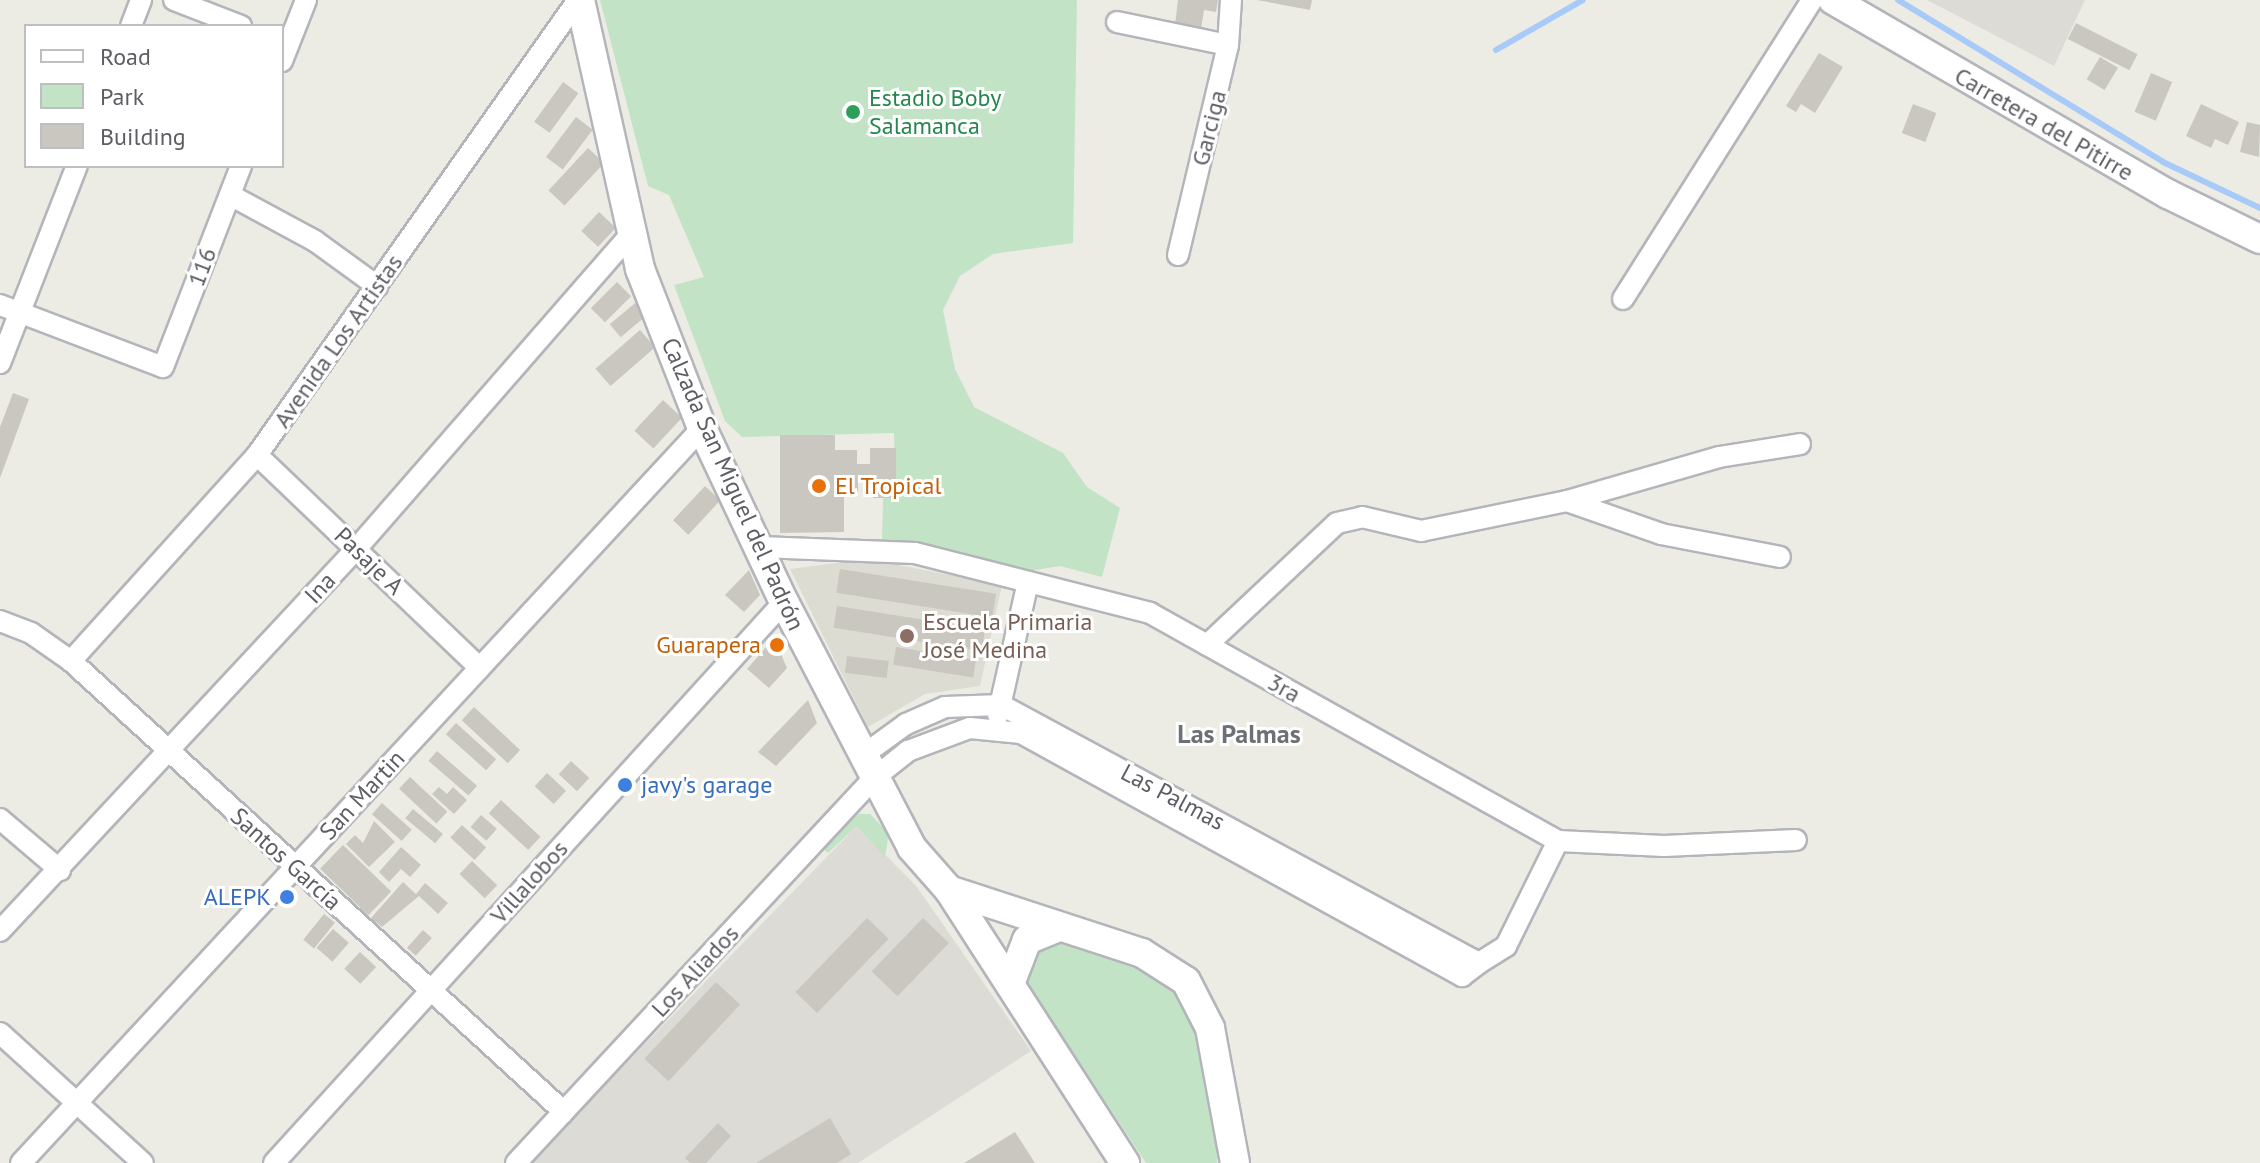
<!DOCTYPE html>
<meta charset="utf-8">
<style>
body{margin:0}
#map{position:relative;width:2260px;height:1163px;overflow:hidden;background:#edece4;font-family:"PT Sans",sans-serif}
div>[style]{position:absolute}
[style*='--x']{left:calc(var(--x)*1px);top:calc(var(--y)*1px);width:calc(var(--w)*1px);rotate:calc(var(--a)*1deg)}
.industrial>*{inset:0;background:#dcdbd6}
.education>*{inset:0;background:#dddcd2}
.green>*{inset:0;background:#c2e3c6}
.stream>*{height:6px;margin:-3px;padding:0 3px;transform-origin:3px;border-radius:3px;background:#a8caf9}
.building>*{inset:0;background:#c9c7c0;transform-origin:0 0}
.roads{filter:drop-shadow(2px 0 #b4b5ba) drop-shadow(-2px 0 #b4b5ba) drop-shadow(0 2px #b4b5ba) drop-shadow(0 -2px #b4b5ba)}
.minor>*{height:20px;margin:-10px;padding:0 10px;transform-origin:10px;border-radius:10px;background:#fff}
.secondary>*{height:28px;margin:-14px;padding:0 14px;transform-origin:14px;border-radius:14px;background:#fff}
.dots>*{width:22px;height:22px;translate:-50% -50%;box-sizing:border-box;border:4px solid #fff;border-radius:50%}
span{translate:-50% -50%;white-space:nowrap;text-align:center;line-height:1.15;-webkit-text-stroke:6px #fff;paint-order:stroke}
.leisure-label{font-size:24px;color:#27864d}
.left{translate:0 -50%;text-align:left}
.street-label{font-size:24px;color:#5c5e63}
.food-label{font-size:24px;color:#c56008}
.right{translate:-100% -50%;text-align:right}
.education-label{font-size:24px;color:#785e54}
.shop-label{font-size:24px;color:#366cbe}
.neighbourhood-label{font-size:26px;color:#6d7075;font-weight:700}
.legend{position:absolute;left:24px;top:24px;width:260px;height:144px;box-sizing:border-box;background:#fff;border:2px solid #bebfc1;margin:0;padding:10px 14px;list-style:none;font-size:24px;color:#5c5e63}
.legend li{display:flex;align-items:center;gap:16px;height:40px}
.legend b{width:40px;border:2px solid #bebfc1}
</style>
<div id="map">
<div class="industrial">
<div style="clip-path:polygon(1927px 0,2085px 0,2054px 66px)"></div>
<div style="clip-path:polygon(857px 826px,917px 887px,1031px 1051px,858px 1163px,529px 1163px)"></div>
</div>
<div class="education">
<div style="clip-path:polygon(867px 559px,1002px 585px,980px 686px,925px 694px,868px 727px,790px 569px)"></div>
</div>
<div class="green">
<div style="clip-path:polygon(600px 0,1077px 0,1073px 243px,993px 254px,960px 276px,943px 310px,955px 369px,974px 407px,1063px 453px,1087px 487px,1120px 508px,1102px 577px,1060px 566px,1023px 572px,882px 540px,883px 498px,896px 498px,894px 433px,742px 437px,725px 421px,674px 285px,704px 277px,669px 195px,648px 186px)"></div>
<div style="clip-path:polygon(859px 814px,870px 814px,889px 833px,885px 857px,857px 826px,828px 853px,819px 845px)"></div>
<div style="clip-path:polygon(1052px 941px,1137px 961px,1168px 978px,1191px 1009px,1215px 1090px,1217px 1163px,1146px 1163px,1031px 989px,1024px 972px,1029px 953px)"></div>
</div>
<div class="stream">
<div style="--x:1898;--y:0;--w:311;--a:31.4"></div>
<div style="--x:2163;--y:162;--w:107;--a:25.4"></div>
<div style="--x:1496;--y:50;--w:100;--a:-29.9"></div>
</div>
<div class="building">
<div style="clip-path:polygon(1178px 0,1218px 0,1216px 12px,1204px 10px,1201px 29px,1175px 25px)"></div>
<div style="clip-path:polygon(1257px 0,1312px 0,1310px 10px)"></div>
<div style="left:2076px;top:23px;width:69px;height:18px;rotate:27deg"></div>
<div style="clip-path:polygon(1819px 53px,1843px 67px,1815px 113px,1801px 104px,1796px 112px,1786px 106px)"></div>
<div style="left:2100px;top:57px;width:21px;height:26px;rotate:31deg"></div>
<div style="left:2151px;top:73px;width:23px;height:42px;rotate:23deg"></div>
<div style="left:563px;top:82px;width:19px;height:49px;rotate:36deg"></div>
<div style="left:1913px;top:104px;width:25px;height:31px;rotate:21deg"></div>
<div style="clip-path:polygon(2201px 104px,2239px 122px,2228px 145px,2215px 139px,2211px 148px,2186px 136px)"></div>
<div style="left:576px;top:117px;width:21px;height:50px;rotate:37deg"></div>
<div style="clip-path:polygon(2247px 122px,2260px 125px,2259px 157px,2240px 152px)"></div>
<div style="left:588px;top:148px;width:22px;height:58px;rotate:43deg"></div>
<div style="left:599px;top:212px;width:23px;height:26px;rotate:43deg"></div>
<div style="left:617px;top:282px;width:20px;height:37px;rotate:45deg"></div>
<div style="left:635px;top:303px;width:17px;height:33px;rotate:50deg"></div>
<div style="left:640px;top:330px;width:23px;height:59px;rotate:49deg"></div>
<div style="clip-path:polygon(13px 393px,29px 399px,0 478px,0 427px)"></div>
<div style="left:663px;top:400px;width:26px;height:42px;rotate:43deg"></div>
<div style="clip-path:polygon(780px 435px,835px 435px,835px 450px,857px 450px,857px 464px,870px 464px,870px 448px,896px 448px,896px 498px,873px 498px,873px 480px,858px 480px,858px 492px,844px 492px,844px 532px,780px 533px)"></div>
<div style="left:705px;top:486px;width:21px;height:47px;rotate:43deg"></div>
<div style="left:840px;top:569px;width:158px;height:24px;rotate:9deg"></div>
<div style="clip-path:polygon(749px 570px,760px 595px,744px 612px,725px 595px)"></div>
<div style="left:837px;top:606px;width:150px;height:22px;rotate:9deg"></div>
<div style="clip-path:polygon(774px 638px,787px 668px,769px 688px,747px 669px)"></div>
<div style="left:896px;top:647px;width:81px;height:18px;rotate:9deg"></div>
<div style="left:847px;top:656px;width:42px;height:17px;rotate:7deg"></div>
<div style="clip-path:polygon(808px 700px,817px 723px,776px 766px,758px 752px)"></div>
<div style="left:474px;top:707px;width:63px;height:18px;rotate:43deg"></div>
<div style="left:456px;top:723px;width:54px;height:15px;rotate:42deg"></div>
<div style="left:437px;top:751px;width:53px;height:13px;rotate:41deg"></div>
<div style="left:571px;top:761px;width:25px;height:18px;rotate:43deg"></div>
<div style="left:547px;top:773px;width:26px;height:18px;rotate:43deg"></div>
<div style="left:410px;top:777px;width:51px;height:16px;rotate:43deg"></div>
<div style="clip-path:polygon(439px 787px,447px 794px,453px 787px,467px 800px,454px 814px,432px 794px)"></div>
<div style="left:501px;top:800px;width:54px;height:18px;rotate:43deg"></div>
<div style="left:382px;top:803px;width:40px;height:15px;rotate:42deg"></div>
<div style="left:413px;top:809px;width:39px;height:12px;rotate:40deg"></div>
<div style="left:481px;top:815px;width:21px;height:16px;rotate:41deg"></div>
<div style="clip-path:polygon(374px 821px,395px 842px,369px 867px,346px 844px,355px 835px,363px 843px)"></div>
<div style="left:462px;top:825px;width:33px;height:17px;rotate:43deg"></div>
<div style="left:343px;top:845px;width:67px;height:33px;rotate:44deg"></div>
<div style="clip-path:polygon(401px 847px,421px 865px,410px 877px,401px 869px,389px 882px,379px 872px)"></div>
<div style="left:472px;top:861px;width:35px;height:18px;rotate:44deg"></div>
<div style="clip-path:polygon(403px 882px,416px 894px,425px 883px,448px 903px,438px 914px,419px 896px,382px 927px,371px 918px)"></div>
<div style="left:324px;top:914px;width:14px;height:33px;rotate:39deg"></div>
<div style="left:867px;top:918px;width:30px;height:103px;rotate:44deg"></div>
<div style="left:923px;top:918px;width:36px;height:74px;rotate:44deg"></div>
<div style="left:333px;top:929px;width:21px;height:25px;rotate:41deg"></div>
<div style="left:423px;top:930px;width:12px;height:24px;rotate:42deg"></div>
<div style="left:360px;top:952px;width:22px;height:23px;rotate:43deg"></div>
<div style="left:716px;top:982px;width:33px;height:105px;rotate:43deg"></div>
<div style="clip-path:polygon(830px 1118px,851px 1154px,837px 1163px,756px 1163px)"></div>
<div style="clip-path:polygon(718px 1123px,731px 1136px,706px 1163px,690px 1163px,685px 1158px)"></div>
<div style="clip-path:polygon(1015px 1132px,1035px 1163px,964px 1163px)"></div>
</div>
<div class="roads">
<div class="minor">
<div style="--x:174;--y:0;--w:72;--a:21.2"></div>
<div style="--x:1117;--y:22;--w:113;--a:11.7"></div>
<div style="--x:131;--y:26;--w:28;--a:-69"></div>
<div style="--x:282;--y:61;--w:66;--a:-68.5"></div>
<div style="--x:230;--y:195;--w:97;--a:28.4"></div>
<div style="--x:315;--y:241;--w:77;--a:36"></div>
<div style="--x:1178;--y:255;--w:216;--a:-76.6"></div>
<div style="--x:1228;--y:45;--w:45;--a:-86.2"></div>
<div style="--x:1623;--y:299;--w:354;--a:-57.7"></div>
<div style="--x:0;--y:305;--w:174;--a:20.8"></div>
<div style="--x:163;--y:367;--w:216;--a:-68.8"></div>
<div style="--x:0;--y:363;--w:212;--a:-68.7"></div>
<div style="--x:257;--y:455;--w:308;--a:43.7"></div>
<div style="--x:1567;--y:501;--w:100;--a:19.3"></div>
<div style="--x:1661;--y:534;--w:121;--a:10.9"></div>
<div style="--x:760;--y:547;--w:155;--a:2.2"></div>
<div style="--x:915;--y:553;--w:243;--a:14.3"></div>
<div style="--x:1150;--y:613;--w:467;--a:29.2"></div>
<div style="--x:1558;--y:841;--w:106;--a:2.7"></div>
<div style="--x:1664;--y:846;--w:132;--a:-2.6"></div>
<div style="--x:0;--y:621;--w:33;--a:21"></div>
<div style="--x:31;--y:633;--w:49;--a:35"></div>
<div style="--x:71;--y:661;--w:668;--a:42.45"></div>
<div style="--x:1207;--y:645;--w:178;--a:-43.2"></div>
<div style="--x:1337;--y:523;--w:26;--a:-13"></div>
<div style="--x:1362;--y:517;--w:61;--a:13.3"></div>
<div style="--x:1421;--y:531;--w:149;--a:-11.6"></div>
<div style="--x:1567;--y:501;--w:158;--a:-16.1"></div>
<div style="--x:1719;--y:457;--w:82;--a:-9.1"></div>
<div style="--x:71;--y:661;--w:278;--a:-47.9"></div>
<div style="--x:257;--y:455;--w:557;--a:-54.8"></div>
<div style="--x:998;--y:715;--w:136;--a:-77.3"></div>
<div style="--x:0;--y:819;--w:79;--a:40.4"></div>
<div style="--x:0;--y:931;--w:524;--a:-47.01"></div>
<div style="--x:357;--y:548;--w:415;--a:-48.9"></div>
<div style="--x:1479;--y:963;--w:32;--a:-32"></div>
<div style="--x:1506;--y:946;--w:117;--a:-63.7"></div>
<div style="--x:0;--y:1033;--w:193;--a:42.3"></div>
<div style="--x:21;--y:1163;--w:1002;--a:-47.18"></div>
<div style="--x:274;--y:1163;--w:758;--a:-47.73"></div>
<div style="--x:516;--y:1163;--w:524;--a:-47.09"></div>
<div style="--x:873;--y:779;--w:45;--a:-38.7"></div>
<div style="--x:908;--y:751;--w:66;--a:-20.4"></div>
<div style="--x:970;--y:728;--w:51;--a:5.6"></div>
<div style="--x:1021;--y:733;--w:504;--a:28.86"></div>
<div style="--x:1462;--y:976;--w:21;--a:-37"></div>
<div style="--x:1479;--y:963;--w:543;--a:-151.64"></div>
<div style="--x:1001;--y:705;--w:56;--a:178"></div>
<div style="--x:945;--y:707;--w:43;--a:156.4"></div>
<div style="--x:906;--y:724;--w:54;--a:144"></div>
</div>
<div class="secondary">
<div style="--x:580;--y:0;--w:276;--a:77.4"></div>
<div style="--x:640;--y:269;--w:171;--a:68.7"></div>
<div style="--x:702;--y:428;--w:192;--a:64.8"></div>
<div style="--x:784;--y:602;--w:277;--a:62.5"></div>
<div style="--x:912;--y:848;--w:56;--a:48.6"></div>
<div style="--x:949;--y:890;--w:325;--a:57.2"></div>
<div style="--x:1833;--y:0;--w:387;--a:30.1"></div>
<div style="--x:2168;--y:194;--w:102;--a:26.1"></div>
<div style="--x:949;--y:890;--w:203;--a:18.1"></div>
<div style="--x:1142;--y:953;--w:52;--a:32.5"></div>
<div style="--x:1186;--y:981;--w:53;--a:62.9"></div>
<div style="--x:1210;--y:1028;--w:137;--a:79.5"></div>
<div style="--x:1010;--y:984;--w:47;--a:-68.9"></div>
<div style="--x:1027;--y:940;--w:31;--a:-22"></div>
</div>
</div>
<div class="dots">
<div style="left:853px;top:112px;background:#2e9e5b"></div>
<div style="left:819px;top:486px;background:#e8710a"></div>
<div style="left:907px;top:636px;background:#8d6e63"></div>
<div style="left:777px;top:645px;background:#e8710a"></div>
<div style="left:625px;top:785px;background:#3f7fe0"></div>
<div style="left:287px;top:897px;background:#3f7fe0"></div>
</div>
<div class="leisure-label">
<span class="left" style="left:869px;top:112px">Estadio Boby<br>Salamanca</span>
</div>
<div class="street-label">
<span style="left:2044px;top:124px;rotate:30deg">Carretera del Pitirre</span>
<span style="left:1209px;top:128px;rotate:-76deg">Garciga</span>
<span style="left:202px;top:267px;rotate:-69deg">116</span>
<span style="left:338px;top:341px;rotate:-55deg">Avenida Los Artistas</span>
<span style="left:733px;top:484px;rotate:66deg">Calzada San Miguel del Padrón</span>
<span style="left:369px;top:561px;rotate:44deg">Pasaje A</span>
<span style="left:320px;top:588px;rotate:-47deg">Ina</span>
<span style="left:1284px;top:688px;rotate:29deg">3ra</span>
<span style="left:362px;top:795px;rotate:-47deg">San Martin</span>
<span style="left:1173px;top:797px;rotate:28deg">Las Palmas</span>
<span style="left:286px;top:859px;rotate:42deg">Santos García</span>
<span style="left:529px;top:882px;rotate:-48deg">Villalobos</span>
<span style="left:695px;top:971px;rotate:-47deg">Los Aliados</span>
</div>
<div class="food-label">
<span class="left" style="left:835px;top:486px">El Tropical</span>
<span class="right" style="left:761px;top:645px">Guarapera</span>
</div>
<div class="education-label">
<span class="left" style="left:923px;top:636px">Escuela Primaria<br>José Medina</span>
</div>
<div class="shop-label">
<span class="left" style="left:641px;top:785px">javy's garage</span>
<span class="right" style="left:271px;top:897px">ALEPK</span>
</div>
<div class="neighbourhood-label">
<span style="left:1239px;top:734px">Las Palmas</span>
</div>
<ul class="legend">
<li><b style="height:10px;background:#fff"></b>Road</li>
<li><b style="height:22px;background:#c2e3c6"></b>Park</li>
<li><b style="height:22px;background:#c9c7c0"></b>Building</li>
</ul>
</div>
